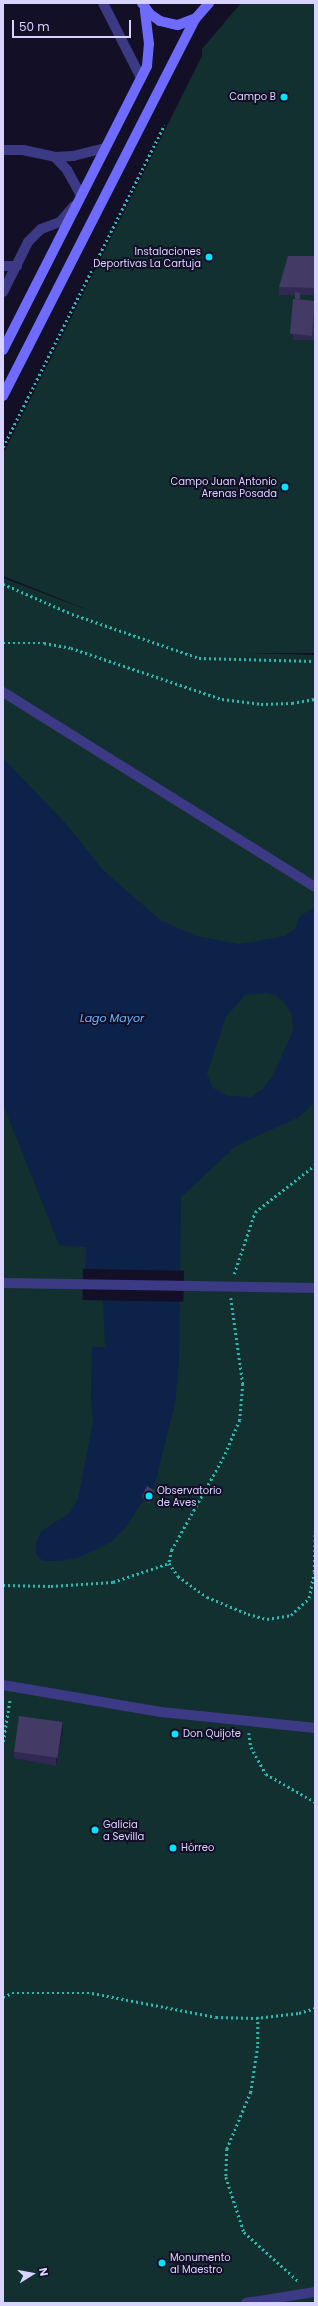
<!DOCTYPE html>
<meta charset="utf-8">
<style>
body{margin:0}
#map{position:relative;width:318px;height:2306px;overflow:hidden;background:#130f26;font-family:Poppins,sans-serif}
div>[style]{position:absolute}
[style*='--x']{left:calc(var(--x)*1px);top:calc(var(--y)*1px);width:calc(var(--w)*1px);rotate:calc(var(--a)*1deg)}
.green>*{inset:0;background:#12302f}
.water>*{inset:0;background:#0c2248}
.pier>*{inset:0;background:#130f26;transform-origin:0 0}
.path>*{height:2.5px;margin-top:-1.25px;transform-origin:0;background:repeating-linear-gradient(90deg,#2fb8b0 0 2px,transparent 0 5px)}
.lane>*{height:10px;margin:-5px;padding:0 5px;transform-origin:5px;border-radius:5px;background:#3d3a85}
.street>*{height:10px;margin:-5px;padding:0 5px;transform-origin:5px;border-radius:5px;background:#3d3a85}
.secondary>*{height:10px;margin:-5px;padding:0 5px;transform-origin:5px;border-radius:5px;background:#6f6bff}
.wall>*{inset:0;background:#312854}
.shaded-wall>*{inset:0;background:#1d163a}
.building>*{inset:0;background:#433a66;transform-origin:0 0}
.dots>*{width:11px;height:11px;translate:-50% -50%;box-sizing:border-box;border:2px solid #130f26;border-radius:50%}
span{translate:-50% -50%;white-space:nowrap;text-align:center;line-height:1.15;-webkit-text-stroke:4px #130f26;paint-order:stroke}
.poi-label{font-size:10px;color:#d9d4ff}
.right{translate:-100% -50%;text-align:right}
.left{translate:0 -50%;text-align:left}
.water-label{font-size:11px;color:#62b6ff;font-style:italic}
.frame{position:absolute;inset:0;border:4px solid #d9d4ff;pointer-events:none}
.north{position:absolute;left:12px;top:2254px;width:40px;height:40px;-webkit-text-stroke:3px #130f26;paint-order:stroke;rotate:79deg;font-size:11px;font-weight:700;line-height:16px;text-align:center;color:#d9d4ff}
.north::after{content:'';display:block;margin:auto;width:14px;height:18px;background:#d9d4ff;clip-path:polygon(50% 0,100% 100%,50% 72%,0 100%)}
.scale{position:absolute;left:12px;top:20px;width:119px;height:18px;box-sizing:border-box;border:2px solid #d9d4ff;border-top:0;padding-left:5px;font-size:12px;line-height:14px;white-space:nowrap;color:#d9d4ff;-webkit-text-stroke:3px #130f26;paint-order:stroke}
</style>
<div id="map">
<div class="green">
<div style="clip-path:polygon(241px 3px,315px 3px,315px 653px,248px 653px,315px 655px,315px 2303px,3px 2303px,3px 578px,98px 614px,3px 576px,3px 454px,202px 56px,202px 49px)"></div>
</div>
<div class="water">
<div style="clip-path:polygon(evenodd,3px 758px,66px 824px,103px 870px,160px 920px,196px 936px,239px 944px,253px 942px,285px 936px,295px 929px,299px 917px,315px 907px,315px 1102px,299px 1117px,236px 1146px,181px 1197px,179px 1363px,175px 1403px,153px 1492px,144px 1499px,126px 1527px,111px 1542px,78px 1558px,58px 1561px,43px 1561px,36px 1554px,36px 1543px,42px 1531px,69px 1513px,78px 1499px,93px 1422px,91px 1399px,92px 1347px,105px 1347px,103px 1299px,85px 1298px,86px 1247px,59px 1245px,3px 1104px,3px 758px,266px 993px,276px 995px,283px 1001px,292px 1016px,293px 1031px,273px 1075px,263px 1089px,251px 1097px,228px 1096px,213px 1088px,207px 1074px,226px 1017px,245px 995px,266px 993px)"></div>
</div>
<div class="pier">
<div style="left:83px;top:1269px;width:101px;height:31px;rotate:1deg"></div>
</div>
<div class="path">
<div style="--x:3;--y:447;--w:360;--a:-63.4"></div>
<div style="--x:3;--y:584;--w:75;--a:23.5"></div>
<div style="--x:72;--y:614;--w:134;--a:19.1"></div>
<div style="--x:199;--y:658;--w:116;--a:1.5"></div>
<div style="--x:3;--y:643;--w:41;--a:0"></div>
<div style="--x:44;--y:643;--w:27;--a:10"></div>
<div style="--x:71;--y:648;--w:159;--a:18.7"></div>
<div style="--x:222;--y:699;--w:39;--a:7"></div>
<div style="--x:261;--y:704;--w:31;--a:-2"></div>
<div style="--x:292;--y:703;--w:23;--a:-10"></div>
<div style="--x:234;--y:1274;--w:65;--a:-71.3"></div>
<div style="--x:255;--y:1212;--w:76;--a:-38.1"></div>
<div style="--x:231;--y:1298;--w:87;--a:82.1"></div>
<div style="--x:243;--y:1384;--w:36;--a:95"></div>
<div style="--x:240;--y:1420;--w:40;--a:113.4"></div>
<div style="--x:224;--y:1457;--w:107;--a:119.2"></div>
<div style="--x:172;--y:1550;--w:13;--a:103"></div>
<div style="--x:169;--y:1563;--w:16;--a:55"></div>
<div style="--x:178;--y:1576;--w:36;--a:36"></div>
<div style="--x:207;--y:1597;--w:44;--a:22.5"></div>
<div style="--x:248;--y:1614;--w:20;--a:15"></div>
<div style="--x:267;--y:1619;--w:24;--a:-9"></div>
<div style="--x:291;--y:1615;--w:25;--a:-43"></div>
<div style="--x:309;--y:1598;--w:26;--a:-79"></div>
<div style="--x:314;--y:1572;--w:41;--a:-88.6"></div>
<div style="--x:3;--y:1585;--w:48;--a:1.2"></div>
<div style="--x:51;--y:1586;--w:62;--a:-3.7"></div>
<div style="--x:113;--y:1582;--w:59;--a:-18.7"></div>
<div style="--x:249;--y:1733;--w:14;--a:82"></div>
<div style="--x:251;--y:1747;--w:31;--a:61"></div>
<div style="--x:266;--y:1774;--w:56;--a:29.7"></div>
<div style="--x:3;--y:1742;--w:44;--a:-80.8"></div>
<div style="--x:3;--y:1997;--w:10;--a:-24"></div>
<div style="--x:12;--y:1993;--w:80;--a:0"></div>
<div style="--x:92;--y:1993;--w:126;--a:11"></div>
<div style="--x:216;--y:2017;--w:40;--a:1.4"></div>
<div style="--x:256;--y:2018;--w:43;--a:-6.6"></div>
<div style="--x:299;--y:2013;--w:17;--a:-17"></div>
<div style="--x:258;--y:2017;--w:29;--a:90"></div>
<div style="--x:258;--y:2046;--w:47;--a:98.7"></div>
<div style="--x:251;--y:2092;--w:62;--a:112.8"></div>
<div style="--x:227;--y:2149;--w:28;--a:92"></div>
<div style="--x:226;--y:2177;--w:58;--a:71.9"></div>
<div style="--x:244;--y:2232;--w:73;--a:42.2"></div>
</div>
<div class="lane">
<div style="--x:103;--y:3;--w:84;--a:63.1"></div>
<div style="--x:3;--y:150;--w:20;--a:0"></div>
<div style="--x:23;--y:150;--w:33;--a:12"></div>
<div style="--x:55;--y:157;--w:18;--a:-3"></div>
<div style="--x:73;--y:156;--w:33;--a:-14"></div>
<div style="--x:55;--y:157;--w:18;--a:47"></div>
<div style="--x:67;--y:170;--w:29;--a:61"></div>
<div style="--x:3;--y:266;--w:14;--a:0"></div>
<div style="--x:3;--y:292;--w:56;--a:-63.4"></div>
<div style="--x:28;--y:242;--w:18;--a:-45"></div>
<div style="--x:41;--y:229;--w:20;--a:-20"></div>
<div style="--x:60;--y:222;--w:21;--a:-49"></div>
</div>
<div class="street">
<div style="--x:3;--y:692;--w:368;--a:32"></div>
<div style="--x:3;--y:1283;--w:312;--a:0.9"></div>
<div style="--x:3;--y:1685;--w:160;--a:9.7"></div>
<div style="--x:161;--y:1712;--w:155;--a:5.9"></div>
<div style="--x:246;--y:2303;--w:70;--a:-9.1"></div>
</div>
<div class="secondary">
<div style="--x:142;--y:3;--w:14;--a:54"></div>
<div style="--x:150;--y:14;--w:12;--a:35"></div>
<div style="--x:160;--y:21;--w:18;--a:13"></div>
<div style="--x:178;--y:25;--w:19;--a:-21"></div>
<div style="--x:196;--y:18;--w:20;--a:-49"></div>
<div style="--x:3;--y:350;--w:318;--a:-63.1"></div>
<div style="--x:147;--y:66;--w:22;--a:-85"></div>
<div style="--x:149;--y:44;--w:34;--a:-97"></div>
<div style="--x:3;--y:396;--w:424;--a:-63"></div>
</div>
<div class="wall">
<div style="clip-path:polygon(315px 256px,315px 295px,300px 295px,300px 299px,315px 301px,315px 340px,293px 340px,293px 299px,295px 299px,295px 295px,279px 295px,279px 287px)"></div>
<div style="clip-path:polygon(155px 1493px,150px 1505px,142px 1498px,142px 1496px)"></div>
<div style="clip-path:polygon(63px 1729px,56px 1766px,14px 1758px,14px 1752px)"></div>
</div>
<div class="shaded-wall">
<div style="clip-path:polygon(155px 1491px,155px 1493px,150px 1505px,150px 1503px)"></div>
<div style="clip-path:polygon(63px 1722px,63px 1729px,56px 1766px,56px 1759px)"></div>
</div>
<div class="building">
<div style="clip-path:polygon(288px 256px,315px 256px,315px 288px,279px 287px)"></div>
<div style="clip-path:polygon(295px 292px,300px 293px,300px 299px,295px 299px)"></div>
<div style="left:293px;top:299px;width:22px;height:35px;rotate:5deg"></div>
<div style="clip-path:polygon(147px 1486px,155px 1491px,150px 1503px,142px 1496px)"></div>
<div style="left:19px;top:1716px;width:44px;height:36px;rotate:8deg"></div>
</div>
<div class="dots">
<div style="left:284px;top:97px;background:#00e5ff"></div>
<div style="left:209px;top:257px;background:#00e5ff"></div>
<div style="left:285px;top:487px;background:#00e5ff"></div>
<div style="left:149px;top:1496px;background:#00e5ff"></div>
<div style="left:175px;top:1734px;background:#00e5ff"></div>
<div style="left:95px;top:1830px;background:#00e5ff"></div>
<div style="left:173px;top:1848px;background:#00e5ff"></div>
<div style="left:162px;top:2263px;background:#00e5ff"></div>
</div>
<div class="poi-label">
<span class="right" style="left:276px;top:97px">Campo B</span>
<span class="right" style="left:201px;top:257px">Instalaciones<br>Deportivas La Cartuja</span>
<span class="right" style="left:277px;top:487px">Campo Juan Antonio<br>Arenas Posada</span>
<span class="left" style="left:157px;top:1496px">Observatorio<br>de Aves</span>
<span class="left" style="left:183px;top:1734px">Don Quijote</span>
<span class="left" style="left:103px;top:1830px">Galicia<br>a Sevilla</span>
<span class="left" style="left:181px;top:1848px">Hórreo</span>
<span class="left" style="left:170px;top:2263px">Monumento<br>al Maestro</span>
</div>
<div class="water-label">
<span style="left:112px;top:1018px">Lago Mayor</span>
</div>
<div class="frame"></div>
<div class="north">N</div>
<div class="scale">50 m</div>
</div>
